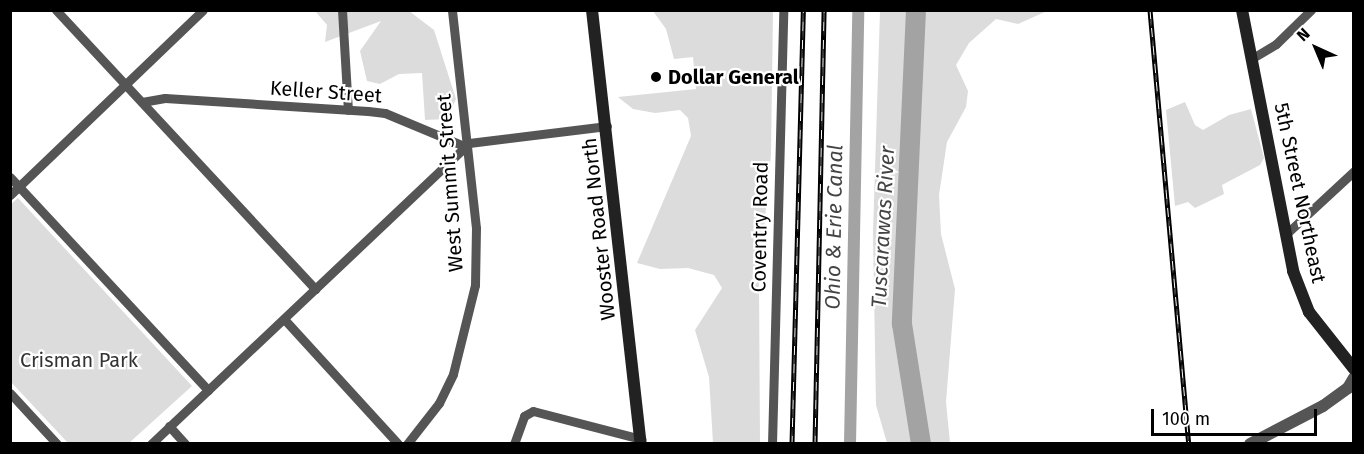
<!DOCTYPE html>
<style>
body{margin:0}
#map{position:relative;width:1364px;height:454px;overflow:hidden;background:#fff;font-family:"Fira Sans",sans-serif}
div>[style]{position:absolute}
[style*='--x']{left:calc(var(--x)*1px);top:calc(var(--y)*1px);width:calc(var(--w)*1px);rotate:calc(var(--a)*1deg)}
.green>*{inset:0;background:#dcdcdc}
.canal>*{height:12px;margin:-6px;padding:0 6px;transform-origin:6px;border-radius:6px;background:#a3a3a3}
.river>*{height:20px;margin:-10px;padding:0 10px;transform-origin:10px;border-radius:10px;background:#a3a3a3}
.minor>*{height:9px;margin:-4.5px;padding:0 4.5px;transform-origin:4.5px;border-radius:4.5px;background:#555}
.tertiary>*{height:12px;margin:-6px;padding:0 6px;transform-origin:6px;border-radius:6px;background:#555}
.secondary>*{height:12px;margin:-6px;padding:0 6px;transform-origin:6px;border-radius:6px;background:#222}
.rail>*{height:5px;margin-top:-2.5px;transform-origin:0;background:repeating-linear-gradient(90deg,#fff 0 9px,#000 0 18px);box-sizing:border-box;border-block:2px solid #000}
.dots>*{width:16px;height:16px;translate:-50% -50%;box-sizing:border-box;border:3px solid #fff;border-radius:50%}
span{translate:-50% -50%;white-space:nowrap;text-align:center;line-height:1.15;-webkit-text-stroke:4.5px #fff;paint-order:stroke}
.poi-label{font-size:20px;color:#000;font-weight:700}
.left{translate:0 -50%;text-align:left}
.street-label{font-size:20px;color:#000}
.park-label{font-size:20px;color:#333}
.water-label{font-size:21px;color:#444;font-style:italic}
.frame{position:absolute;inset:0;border:12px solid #000;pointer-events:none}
.north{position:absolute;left:1286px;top:18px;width:60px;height:60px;-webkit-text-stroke:4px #fff;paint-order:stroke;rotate:316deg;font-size:16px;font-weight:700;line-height:24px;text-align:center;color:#000}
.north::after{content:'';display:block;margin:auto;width:21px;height:27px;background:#000;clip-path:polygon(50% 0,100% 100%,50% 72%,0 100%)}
.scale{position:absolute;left:1151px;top:409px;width:166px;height:27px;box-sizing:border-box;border:3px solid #000;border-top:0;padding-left:8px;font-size:18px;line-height:21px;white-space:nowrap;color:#000;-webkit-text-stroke:4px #fff;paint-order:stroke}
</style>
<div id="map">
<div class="green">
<div style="clip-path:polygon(315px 11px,409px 11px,434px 30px,456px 99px,447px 119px,425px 120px,422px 73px,399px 74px,380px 84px,367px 81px,360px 51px,381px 21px,325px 42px,327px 25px)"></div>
<div style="clip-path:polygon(653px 11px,773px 11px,771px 154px,759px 282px,760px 443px,713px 443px,709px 377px,695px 330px,722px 288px,714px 275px,688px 268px,660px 269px,637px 263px,691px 136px,688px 118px,680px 110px,655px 113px,633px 109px,618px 97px,696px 89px,693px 57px,674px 59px,666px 29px)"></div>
<div style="clip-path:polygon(880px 11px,1047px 11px,1018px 24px,996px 19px,969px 43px,956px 65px,968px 91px,966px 107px,947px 142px,939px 195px,941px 234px,955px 289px,946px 402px,950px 443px,887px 443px,876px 405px,873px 233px)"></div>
<div style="clip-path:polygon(1185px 102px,1195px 125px,1203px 130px,1229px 115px,1251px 109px,1264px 158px,1260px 165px,1222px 185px,1224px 194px,1195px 208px,1188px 202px,1175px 206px,1166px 110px)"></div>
<div style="clip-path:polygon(18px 198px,192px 386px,129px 443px,68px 443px,11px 382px,10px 205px)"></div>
</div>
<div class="canal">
<div style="--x:850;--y:444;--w:434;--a:-88.9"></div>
</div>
<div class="river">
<div style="--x:916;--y:10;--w:314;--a:92.6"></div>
<div style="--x:902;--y:324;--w:121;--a:81"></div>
</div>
<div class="minor">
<div style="--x:56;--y:10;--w:381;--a:47.1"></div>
<div style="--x:342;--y:10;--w:100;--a:86.6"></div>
<div style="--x:1251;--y:59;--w:29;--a:-31"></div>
<div style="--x:1276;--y:44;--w:49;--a:-44.2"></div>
<div style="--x:142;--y:102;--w:23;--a:-10"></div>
<div style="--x:165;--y:98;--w:203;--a:3.7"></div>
<div style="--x:368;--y:111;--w:17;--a:7"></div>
<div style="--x:385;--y:113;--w:86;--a:22.7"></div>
<div style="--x:10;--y:177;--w:291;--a:47.1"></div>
<div style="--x:10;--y:195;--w:267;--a:-43.8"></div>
<div style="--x:1285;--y:235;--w:94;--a:-42.8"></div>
<div style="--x:284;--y:319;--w:169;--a:47.6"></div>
<div style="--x:10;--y:393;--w:69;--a:47.3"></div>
<div style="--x:169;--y:426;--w:24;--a:48"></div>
<div style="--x:151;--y:444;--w:438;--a:-43.4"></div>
<div style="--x:469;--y:143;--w:139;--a:-7"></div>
<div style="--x:407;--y:444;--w:52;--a:-52"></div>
<div style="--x:439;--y:403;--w:32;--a:-64"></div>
<div style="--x:453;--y:374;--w:92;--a:-76.1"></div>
<div style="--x:475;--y:285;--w:57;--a:-89"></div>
<div style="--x:476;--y:228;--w:219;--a:-96.3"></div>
<div style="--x:514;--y:444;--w:30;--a:-70"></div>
<div style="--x:524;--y:416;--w:10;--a:-29"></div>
<div style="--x:533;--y:411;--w:112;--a:14.5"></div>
<div style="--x:772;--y:444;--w:434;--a:-88.5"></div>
</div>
<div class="tertiary">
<div style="--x:1250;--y:444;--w:82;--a:-27.5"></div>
<div style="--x:1323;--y:406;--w:31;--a:-36"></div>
<div style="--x:1348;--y:388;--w:12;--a:-59"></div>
</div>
<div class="secondary">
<div style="--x:592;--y:10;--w:437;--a:83.6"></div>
<div style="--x:1242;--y:10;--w:266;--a:78.9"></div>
<div style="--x:1293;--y:271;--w:44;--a:68.7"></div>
<div style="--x:1309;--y:312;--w:73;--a:51.7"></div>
</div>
<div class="rail">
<div style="--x:1150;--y:10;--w:436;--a:84.9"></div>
<div style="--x:792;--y:444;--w:434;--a:-88.5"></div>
<div style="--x:815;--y:444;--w:434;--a:-88.8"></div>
</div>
<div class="dots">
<div style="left:656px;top:77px;background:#000"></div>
</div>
<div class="poi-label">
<span class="left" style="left:668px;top:77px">Dollar General</span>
</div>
<div class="street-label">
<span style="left:326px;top:92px;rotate:4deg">Keller Street</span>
<span style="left:450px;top:183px;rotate:-94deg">West Summit Street</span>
<span style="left:1300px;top:193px;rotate:78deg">5th Street Northeast</span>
<span style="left:760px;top:227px;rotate:-89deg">Coventry Road</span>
<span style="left:599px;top:229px;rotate:-96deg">Wooster Road North</span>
</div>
<div class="park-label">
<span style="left:79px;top:360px">Crisman Park</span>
</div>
<div class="water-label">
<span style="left:834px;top:227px;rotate:-89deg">Ohio &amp; Erie Canal</span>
<span style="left:883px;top:227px;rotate:-87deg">Tuscarawas River</span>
</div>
<div class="frame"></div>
<div class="north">N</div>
<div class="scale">100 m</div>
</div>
